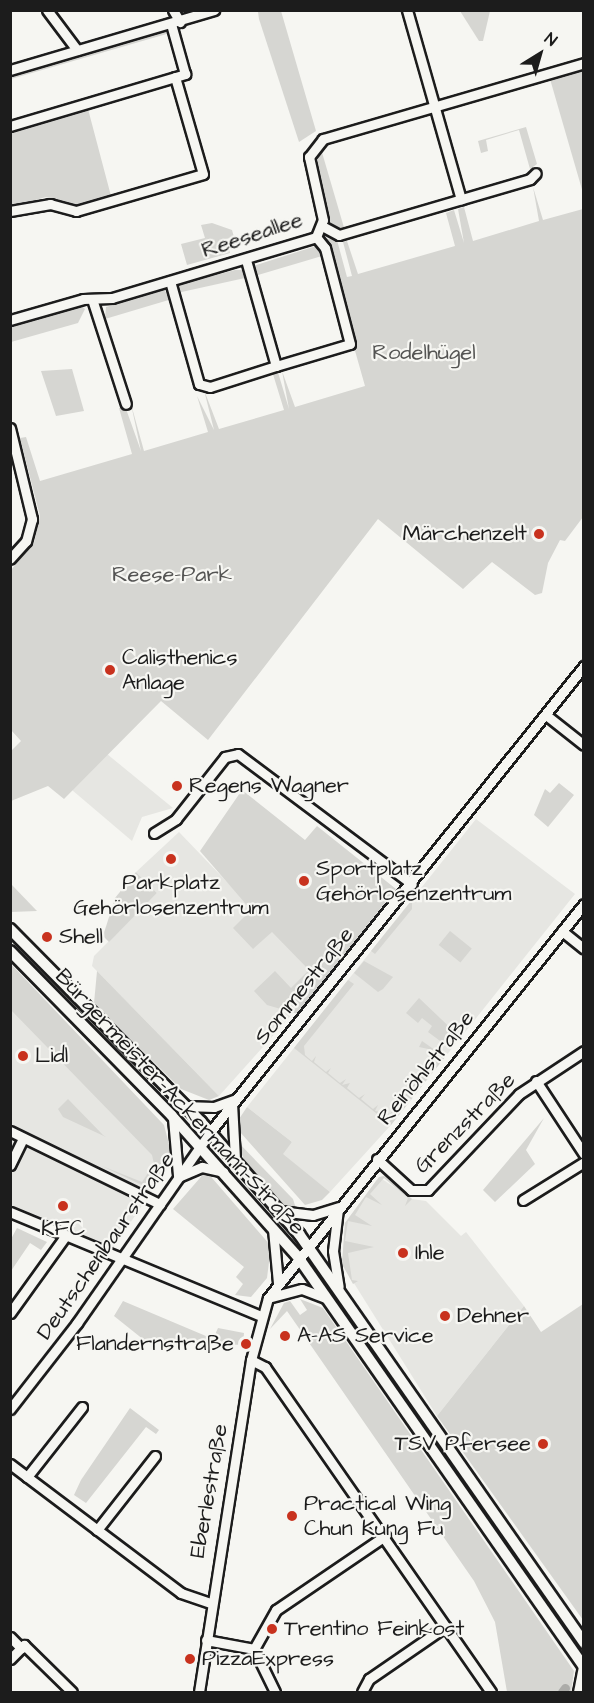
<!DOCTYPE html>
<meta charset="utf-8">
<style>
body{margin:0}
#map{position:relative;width:594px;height:1703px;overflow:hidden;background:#f6f6f2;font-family:"Architects Daughter",sans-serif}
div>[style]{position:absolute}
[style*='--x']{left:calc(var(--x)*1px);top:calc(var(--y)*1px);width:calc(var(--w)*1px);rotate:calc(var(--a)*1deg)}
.built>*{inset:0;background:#e6e6e2}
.green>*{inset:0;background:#d6d6d2;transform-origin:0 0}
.canal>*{height:9px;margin:-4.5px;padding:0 4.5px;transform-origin:4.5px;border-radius:4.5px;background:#acaca9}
.roads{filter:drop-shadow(2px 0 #1c1c1c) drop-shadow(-2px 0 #1c1c1c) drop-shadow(0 2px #1c1c1c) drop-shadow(0 -2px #1c1c1c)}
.minor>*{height:9px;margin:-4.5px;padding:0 4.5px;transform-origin:4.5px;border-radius:4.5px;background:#f6f6f2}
.major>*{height:10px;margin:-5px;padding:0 5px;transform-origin:5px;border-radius:5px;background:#f6f6f2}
.dots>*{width:16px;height:16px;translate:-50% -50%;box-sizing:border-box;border:3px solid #f6f6f2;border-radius:50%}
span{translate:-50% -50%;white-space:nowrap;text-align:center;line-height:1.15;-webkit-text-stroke:4.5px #f6f6f2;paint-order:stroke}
.street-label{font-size:22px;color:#1c1c1c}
.park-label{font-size:22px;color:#545453}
.poi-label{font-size:22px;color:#1c1c1c}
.right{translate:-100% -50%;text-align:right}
.left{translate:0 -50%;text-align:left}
.frame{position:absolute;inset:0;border:12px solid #1c1c1c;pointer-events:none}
.north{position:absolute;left:510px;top:24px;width:60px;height:60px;-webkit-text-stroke:4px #f6f6f2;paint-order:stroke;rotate:37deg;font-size:16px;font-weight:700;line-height:24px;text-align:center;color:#1c1c1c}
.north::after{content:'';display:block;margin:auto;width:21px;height:27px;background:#1c1c1c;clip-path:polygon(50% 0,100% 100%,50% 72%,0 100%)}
</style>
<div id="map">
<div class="built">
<div style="clip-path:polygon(107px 754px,173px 808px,142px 817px,132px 841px,72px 790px)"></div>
<div style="clip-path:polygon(476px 819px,575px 894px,391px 1125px,330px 1192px,282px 1154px,292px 1142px,247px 1107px)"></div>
<div style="clip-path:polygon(179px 832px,322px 981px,219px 1096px,92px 966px,94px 956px,157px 893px,136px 872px)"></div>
<div style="clip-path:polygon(10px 1008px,169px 1166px,113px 1248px,11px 1206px)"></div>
<div style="clip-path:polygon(379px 1177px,412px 1199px,426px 1201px,461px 1236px,466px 1232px,524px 1306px,437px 1416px,342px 1264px,345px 1223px)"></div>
</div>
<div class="green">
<div style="clip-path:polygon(281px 11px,316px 131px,299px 142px,259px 19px,258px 12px)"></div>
<div style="clip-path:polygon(490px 11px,483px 41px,479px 41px,460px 11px)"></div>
<div style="clip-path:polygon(169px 29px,170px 33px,11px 79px,11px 76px)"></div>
<div style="clip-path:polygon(583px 69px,584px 69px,583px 193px,550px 79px)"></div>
<div style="clip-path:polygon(88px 109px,111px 196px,75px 206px,46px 197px,11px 207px,11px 132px)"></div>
<div style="clip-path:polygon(526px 127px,537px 164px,530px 169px,519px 130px,486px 140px,488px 151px,481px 153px,478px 141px)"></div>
<div style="clip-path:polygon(321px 149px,345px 231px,329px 227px,316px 166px)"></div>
<div style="clip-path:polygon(533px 187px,543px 220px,583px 209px,583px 517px,565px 541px,560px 540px,548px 563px,542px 593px,535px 595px,492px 562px,463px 589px,378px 519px,208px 740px,161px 701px,64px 799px,48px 786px,11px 801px,11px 751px,21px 741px,11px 730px,11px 570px,34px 543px,40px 516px,20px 438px,26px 437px,40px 481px,132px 454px,119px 408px,125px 406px,141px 451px,131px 404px,144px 451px,208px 432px,197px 396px,214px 430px,204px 390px,219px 429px,284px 410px,272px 371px,277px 369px,289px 409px,282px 371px,295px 407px,365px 386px,323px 238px,337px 240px,347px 277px,352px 276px,343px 242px,347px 241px,358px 274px,455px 246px,446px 213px,454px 210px,464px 243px,458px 209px,464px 207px,473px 241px,539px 221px)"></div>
<div style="clip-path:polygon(212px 223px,232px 230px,234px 237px,226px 239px,230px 253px,187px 265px,181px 244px,205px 238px,201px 225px)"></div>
<div style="clip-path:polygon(316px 246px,322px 256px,258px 275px,253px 266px)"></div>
<div style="clip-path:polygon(235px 270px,243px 270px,245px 278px,177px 293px,178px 285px)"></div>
<div style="clip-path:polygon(164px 290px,172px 299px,105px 319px,106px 307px)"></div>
<div style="clip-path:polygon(79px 304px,85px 309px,78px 323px,11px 342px,11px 324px)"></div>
<div style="clip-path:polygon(72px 369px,84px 411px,56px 416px,41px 371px)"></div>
<div style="clip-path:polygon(559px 783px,574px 795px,548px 827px,534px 815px,545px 789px,550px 793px)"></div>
<div style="clip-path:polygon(242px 790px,305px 840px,317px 826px,396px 889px,298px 1014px,267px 1005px,254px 991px,275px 971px,291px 988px,309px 970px,272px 932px,253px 949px,233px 928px,251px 910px,200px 851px)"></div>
<div style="clip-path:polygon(136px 872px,157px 893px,109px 942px,103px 936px,115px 898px)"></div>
<div style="clip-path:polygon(11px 884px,37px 911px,11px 912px)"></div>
<div style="clip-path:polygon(412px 900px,412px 909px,375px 954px,371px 951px)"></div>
<div style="left:450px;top:931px;width:28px;height:18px;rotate:39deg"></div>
<div style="clip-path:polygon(11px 940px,33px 960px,193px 1123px,85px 1019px)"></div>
<div style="clip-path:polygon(364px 961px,393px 977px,383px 989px,378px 992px,354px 973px)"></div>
<div style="clip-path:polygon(10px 963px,164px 1125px,172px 1156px,155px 1186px,144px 1186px,102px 1166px,142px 1182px,154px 1164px,152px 1155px,11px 1010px)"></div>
<div style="clip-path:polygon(97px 971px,219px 1096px,209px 1100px,181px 1089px,94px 1003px)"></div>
<div style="clip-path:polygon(348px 980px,354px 984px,304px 1046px,305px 1055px,312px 1061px,316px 1056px,314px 1062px,326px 1072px,331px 1068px,328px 1073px,340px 1083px,346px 1079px,342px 1085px,350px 1083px,347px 1088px,359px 1098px,365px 1094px,361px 1099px,373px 1109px,378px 1105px,375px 1111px,390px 1114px,434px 1060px,430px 1055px,433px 1050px,419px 1047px,422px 1041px,445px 1057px,391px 1125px,294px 1048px)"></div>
<div style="clip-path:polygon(419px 998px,461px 1038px,454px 1039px,451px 1049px,428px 1032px,432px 1026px,422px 1018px,418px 1023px,406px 1013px)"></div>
<div style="clip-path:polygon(68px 1099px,103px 1135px,106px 1137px,63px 1117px,58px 1109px)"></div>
<div style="clip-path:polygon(247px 1107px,292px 1142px,283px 1154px,330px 1192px,322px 1200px,305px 1205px,240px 1132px,239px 1119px)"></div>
<div style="clip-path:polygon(544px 1118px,526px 1150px,535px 1164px,495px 1202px,483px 1190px)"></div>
<div style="clip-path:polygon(236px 1140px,293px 1199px,297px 1212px,281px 1204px,245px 1162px)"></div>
<div style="clip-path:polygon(206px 1171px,271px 1246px,267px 1278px,251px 1297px,235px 1295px,243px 1284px,236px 1277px,244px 1267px,173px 1209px)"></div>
<div style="clip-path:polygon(384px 1176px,412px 1199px,405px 1206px,408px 1198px,384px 1178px,370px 1194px,382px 1205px,366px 1197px,355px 1215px,372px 1226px,348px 1221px,345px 1241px,374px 1247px,348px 1253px,352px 1280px,358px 1281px,353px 1284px,342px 1264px,345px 1223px,379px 1177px)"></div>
<div style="clip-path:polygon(17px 1228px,47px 1242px,41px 1250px,30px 1243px,11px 1271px,11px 1239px)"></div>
<div style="clip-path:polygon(300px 1299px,323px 1308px,574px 1671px,571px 1692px,507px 1692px,495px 1622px,474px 1581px,287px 1311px,270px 1329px,284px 1303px,290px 1301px,300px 1315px,307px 1310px)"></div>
<div style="clip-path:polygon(123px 1301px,213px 1339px,218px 1328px,244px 1333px,243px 1345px,144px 1340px,114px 1316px)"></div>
<div style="clip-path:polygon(583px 1304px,584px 1304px,583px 1620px,437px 1416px,524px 1306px,541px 1332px)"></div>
<div style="clip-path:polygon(130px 1408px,159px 1430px,156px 1434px,146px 1427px,86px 1503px,74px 1495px,81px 1480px)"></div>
</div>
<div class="canal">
<div style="--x:562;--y:1692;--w:5;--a:-53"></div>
</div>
<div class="roads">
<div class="minor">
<div style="--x:47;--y:10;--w:50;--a:53.1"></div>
<div style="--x:173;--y:10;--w:14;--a:60"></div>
<div style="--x:407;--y:10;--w:197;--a:74.1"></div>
<div style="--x:10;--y:70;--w:213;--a:-16.4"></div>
<div style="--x:10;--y:126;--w:183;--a:-16.5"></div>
<div style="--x:185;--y:74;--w:52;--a:-105.6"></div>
<div style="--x:10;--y:211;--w:41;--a:-9.9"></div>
<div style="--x:50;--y:204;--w:27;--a:15"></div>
<div style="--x:76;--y:211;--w:132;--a:-16.2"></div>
<div style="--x:203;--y:174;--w:101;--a:-106.1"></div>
<div style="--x:322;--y:226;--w:19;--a:28"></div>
<div style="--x:339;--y:235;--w:199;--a:-16.3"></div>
<div style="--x:530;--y:179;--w:8;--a:-45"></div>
<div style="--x:170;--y:281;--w:107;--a:74.3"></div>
<div style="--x:199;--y:384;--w:11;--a:15"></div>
<div style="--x:210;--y:387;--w:69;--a:-17.7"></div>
<div style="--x:276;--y:366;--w:110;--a:-105.8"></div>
<div style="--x:92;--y:299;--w:110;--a:72.1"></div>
<div style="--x:10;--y:320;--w:76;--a:-16"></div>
<div style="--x:83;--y:299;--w:29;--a:-2"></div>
<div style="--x:112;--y:298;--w:213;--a:-16.6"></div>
<div style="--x:316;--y:237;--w:18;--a:-68"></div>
<div style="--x:323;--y:220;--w:65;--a:-102.5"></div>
<div style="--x:309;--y:157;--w:23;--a:-52"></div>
<div style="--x:323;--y:139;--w:272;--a:-16.2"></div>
<div style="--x:276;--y:366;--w:77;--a:-16.6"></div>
<div style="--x:350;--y:344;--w:99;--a:-104.6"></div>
<div style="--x:325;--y:248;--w:14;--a:-129"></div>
<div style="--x:10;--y:428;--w:94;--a:76.4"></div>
<div style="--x:32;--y:519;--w:23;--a:105"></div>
<div style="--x:26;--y:541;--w:24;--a:132"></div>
<div style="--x:546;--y:715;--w:48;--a:38.3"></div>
<div style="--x:154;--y:833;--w:26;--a:-32"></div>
<div style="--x:176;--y:819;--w:79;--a:-51.7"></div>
<div style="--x:225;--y:757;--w:13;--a:-13"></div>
<div style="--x:238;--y:754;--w:217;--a:36.8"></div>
<div style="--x:562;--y:931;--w:28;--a:39"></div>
<div style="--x:536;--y:1081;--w:87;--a:56.7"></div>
<div style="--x:232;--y:1103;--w:56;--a:86.9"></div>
<div style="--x:184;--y:1106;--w:30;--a:2"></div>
<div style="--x:214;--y:1107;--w:23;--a:-20"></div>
<div style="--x:173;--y:1118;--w:57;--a:85"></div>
<div style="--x:10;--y:1131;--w:167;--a:26"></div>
<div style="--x:377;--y:1159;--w:46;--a:42.4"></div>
<div style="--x:411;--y:1190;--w:17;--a:0"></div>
<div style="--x:428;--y:1190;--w:132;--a:-46.5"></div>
<div style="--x:519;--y:1094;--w:78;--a:-33.5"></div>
<div style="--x:10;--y:1165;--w:30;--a:-64"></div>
<div style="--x:178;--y:1177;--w:26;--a:-23"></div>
<div style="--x:202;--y:1167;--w:22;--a:13"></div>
<div style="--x:523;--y:1200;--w:72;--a:-31.9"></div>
<div style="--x:338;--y:1209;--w:42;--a:96.8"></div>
<div style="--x:333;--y:1251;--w:36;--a:81"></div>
<div style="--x:280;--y:1211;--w:33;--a:7"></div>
<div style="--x:313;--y:1215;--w:27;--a:-17"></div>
<div style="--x:10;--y:1212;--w:272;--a:22.5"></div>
<div style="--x:273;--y:1229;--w:54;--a:84.7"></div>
<div style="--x:268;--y:1298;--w:35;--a:-15"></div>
<div style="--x:302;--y:1289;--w:26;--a:21"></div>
<div style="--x:10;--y:1313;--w:96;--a:-54.3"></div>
<div style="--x:251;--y:1360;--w:16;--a:27"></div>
<div style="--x:265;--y:1367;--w:396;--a:55.2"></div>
<div style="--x:10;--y:1409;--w:109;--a:-52.1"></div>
<div style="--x:77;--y:1323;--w:233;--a:-55.1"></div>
<div style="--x:210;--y:1132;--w:598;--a:-51.25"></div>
<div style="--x:10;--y:1464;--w:214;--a:37"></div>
<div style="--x:181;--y:1593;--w:31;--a:19"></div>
<div style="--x:27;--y:1477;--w:89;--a:-51.8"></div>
<div style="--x:97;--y:1530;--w:94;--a:-51.9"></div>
<div style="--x:10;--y:1637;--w:16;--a:45"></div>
<div style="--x:206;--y:1640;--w:49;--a:10.6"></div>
<div style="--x:254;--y:1649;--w:48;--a:64"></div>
<div style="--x:254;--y:1649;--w:45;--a:-60.6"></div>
<div style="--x:276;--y:1610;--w:132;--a:-34.2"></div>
<div style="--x:10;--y:1659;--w:20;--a:-45"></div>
<div style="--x:24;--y:1645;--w:67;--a:44.4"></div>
<div style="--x:199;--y:1692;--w:336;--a:-81.1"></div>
<div style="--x:251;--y:1360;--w:64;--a:-74.7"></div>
<div style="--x:268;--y:1298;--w:505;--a:-51.27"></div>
<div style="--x:362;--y:1692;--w:15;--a:-62"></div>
<div style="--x:369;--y:1679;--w:93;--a:-34.5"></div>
<div style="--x:578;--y:1692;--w:25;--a:-79"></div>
</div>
<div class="major">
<div style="--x:10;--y:929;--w:272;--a:45.3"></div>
<div style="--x:201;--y:1122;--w:149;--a:48.8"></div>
<div style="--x:299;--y:1234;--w:499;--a:55.1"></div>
<div style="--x:10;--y:951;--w:231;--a:45.5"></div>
<div style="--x:172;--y:1116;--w:189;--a:48.2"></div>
<div style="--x:298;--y:1257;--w:500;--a:55.1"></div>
</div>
</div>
<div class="dots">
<div style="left:539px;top:534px;background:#c8321e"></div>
<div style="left:110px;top:670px;background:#c8321e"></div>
<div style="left:177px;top:786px;background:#c8321e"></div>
<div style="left:171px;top:859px;background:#c8321e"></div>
<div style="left:304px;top:881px;background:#c8321e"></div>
<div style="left:47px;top:937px;background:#c8321e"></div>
<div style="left:23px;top:1056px;background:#c8321e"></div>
<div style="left:63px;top:1206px;background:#c8321e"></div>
<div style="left:403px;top:1253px;background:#c8321e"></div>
<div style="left:445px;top:1316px;background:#c8321e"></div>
<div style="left:285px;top:1336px;background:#c8321e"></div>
<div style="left:246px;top:1344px;background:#c8321e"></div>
<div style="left:543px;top:1444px;background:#c8321e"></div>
<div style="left:292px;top:1516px;background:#c8321e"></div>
<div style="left:272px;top:1629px;background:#c8321e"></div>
<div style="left:190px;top:1659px;background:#c8321e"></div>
</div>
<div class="street-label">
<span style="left:252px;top:235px;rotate:-18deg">Reeseallee</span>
<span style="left:304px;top:986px;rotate:-51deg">Sommestraße</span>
<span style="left:426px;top:1068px;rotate:-51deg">Reinöhlstraße</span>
<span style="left:180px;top:1102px;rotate:47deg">Bürgermeister-Ackermann-Straße</span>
<span style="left:465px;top:1123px;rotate:-45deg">Grenzstraße</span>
<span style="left:106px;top:1246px;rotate:-55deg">Deutschenbaurstraße</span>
<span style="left:209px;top:1491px;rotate:-80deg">Eberlestraße</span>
</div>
<div class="park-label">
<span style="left:424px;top:353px">Rodelhügel</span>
<span style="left:172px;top:575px">Reese-Park</span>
</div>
<div class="poi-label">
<span class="right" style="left:527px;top:534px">Märchenzelt</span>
<span class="left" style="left:122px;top:670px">Calisthenics<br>Anlage</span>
<span class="left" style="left:189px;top:786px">Regens Wagner</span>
<span class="left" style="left:316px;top:881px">Sportplatz<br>Gehörlosenzentrum</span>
<span style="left:171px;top:895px">Parkplatz<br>Gehörlosenzentrum</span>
<span class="left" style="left:59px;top:937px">Shell</span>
<span class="left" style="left:35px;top:1056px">Lidl</span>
<span style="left:63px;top:1229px">KFC</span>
<span class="left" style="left:415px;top:1253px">Ihle</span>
<span class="left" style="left:457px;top:1316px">Dehner</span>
<span class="left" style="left:297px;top:1336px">A-AS Service</span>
<span class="right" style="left:234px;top:1344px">Flandernstraße</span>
<span class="right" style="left:531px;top:1444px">TSV Pfersee</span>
<span class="left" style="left:304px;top:1516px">Practical Wing<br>Chun Kung Fu</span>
<span class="left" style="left:284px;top:1629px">Trentino Feinkost</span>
<span class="left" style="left:202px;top:1659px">PizzaExpress</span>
</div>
<div class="frame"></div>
<div class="north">N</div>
</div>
